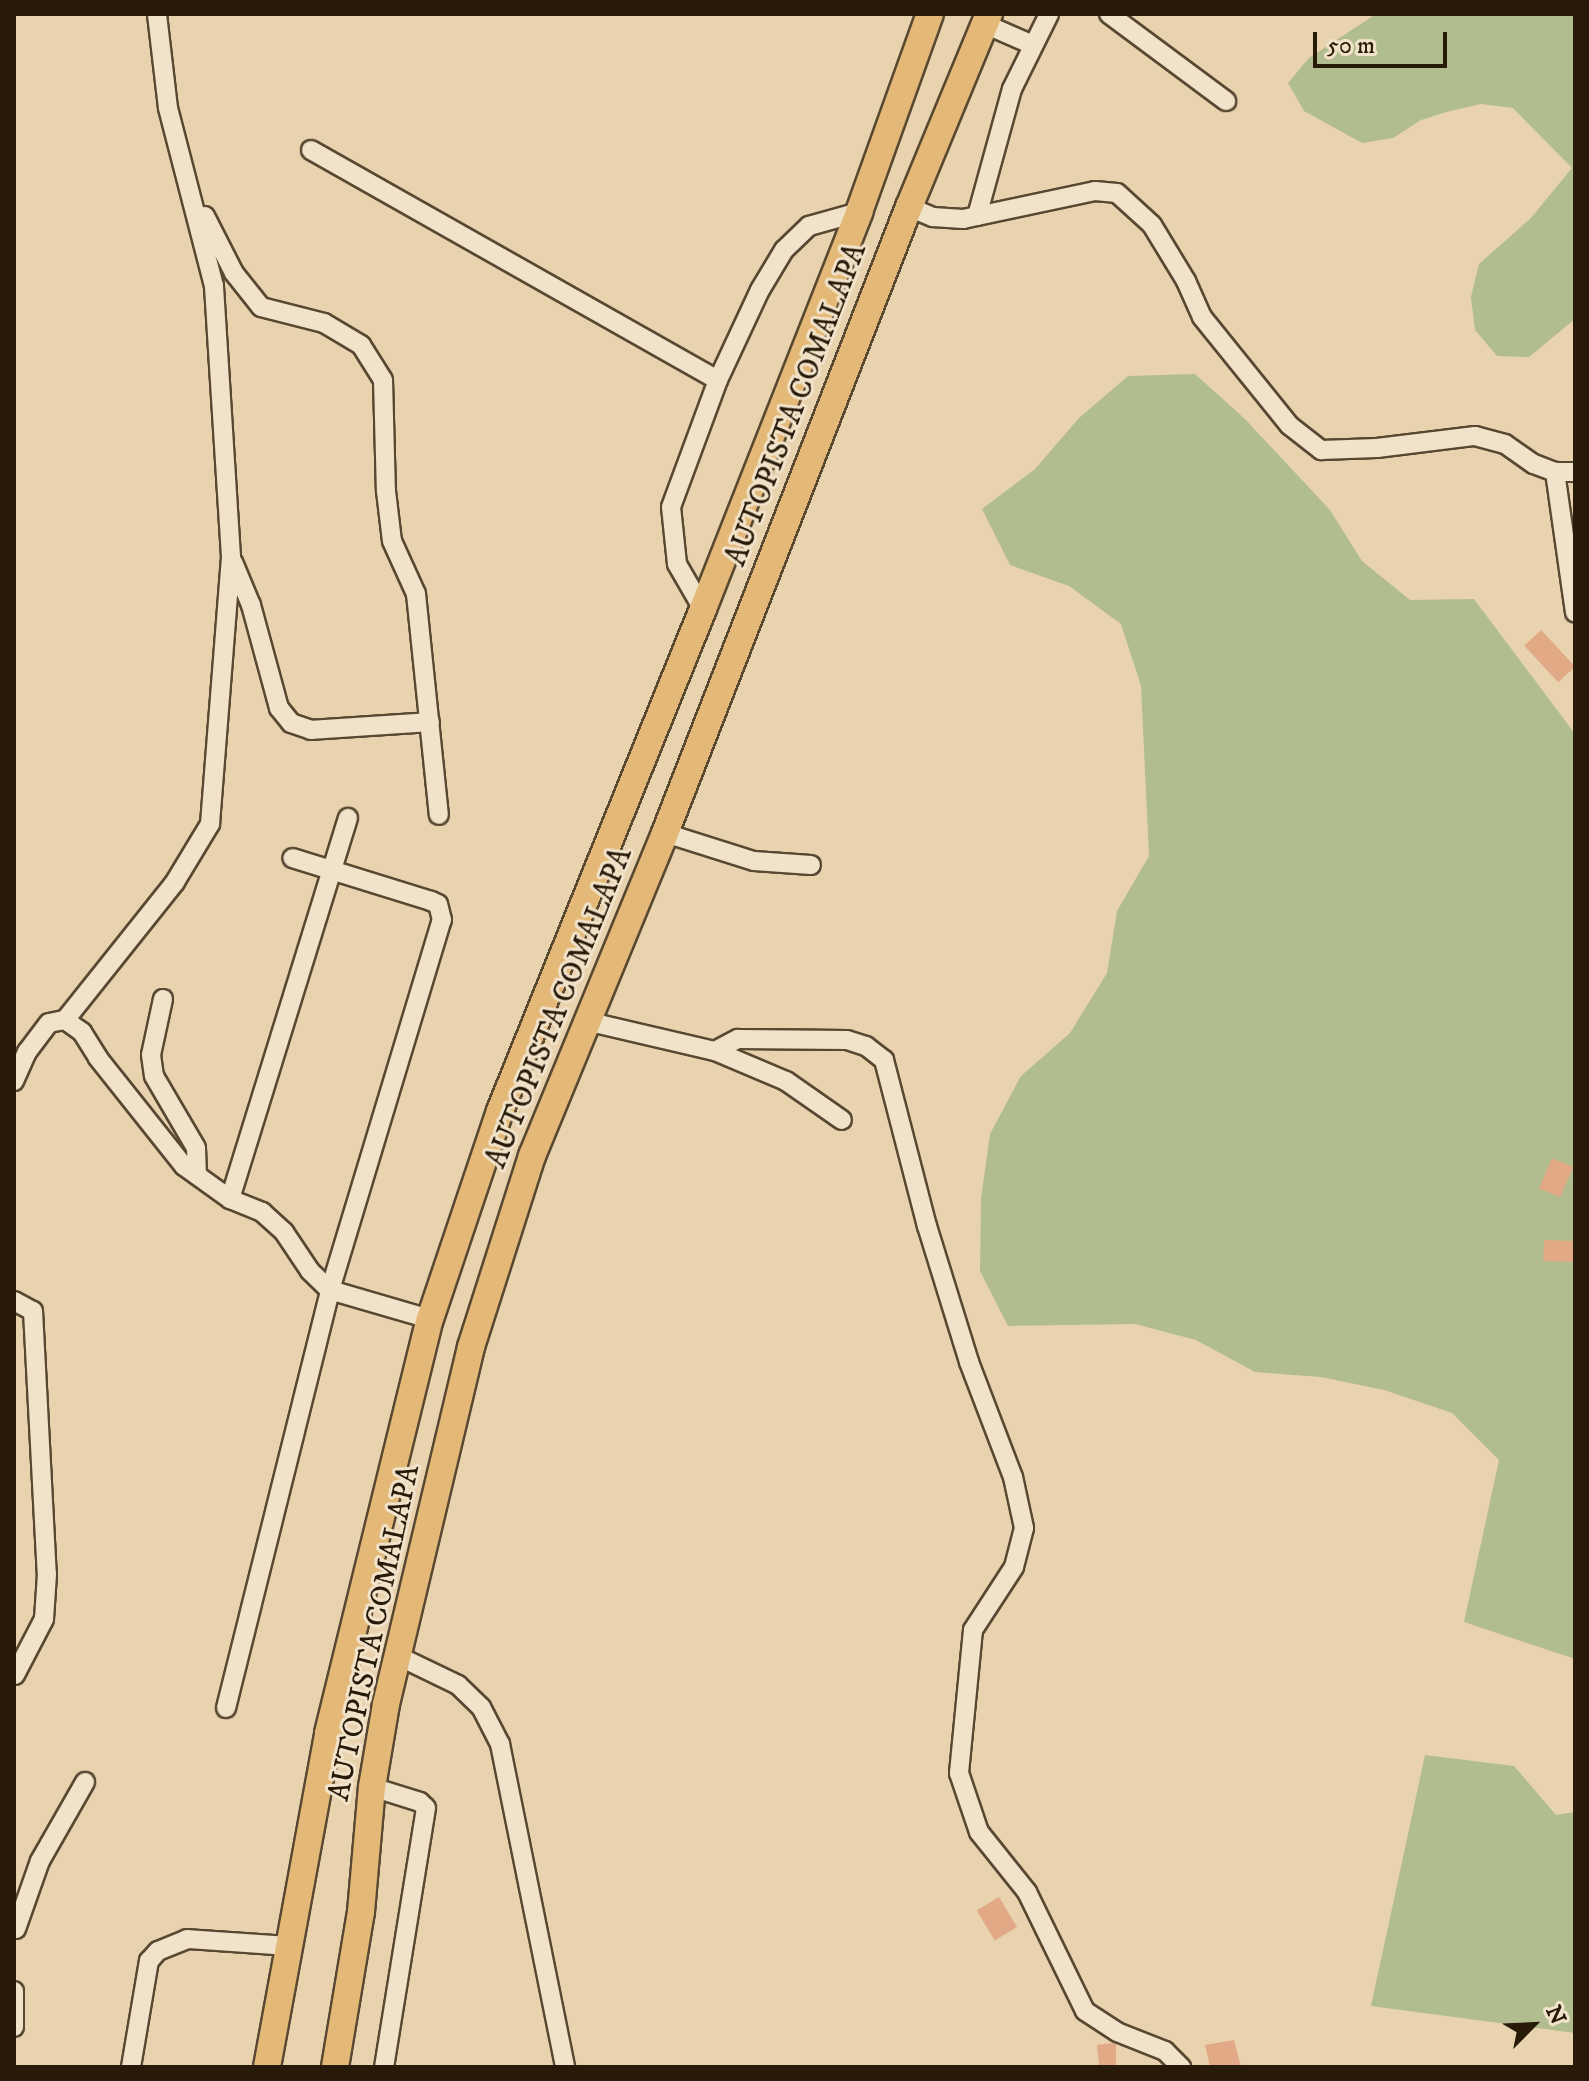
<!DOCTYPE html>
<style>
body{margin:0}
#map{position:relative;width:1589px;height:2081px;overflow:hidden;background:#e9d2ae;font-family:"IM FELL DW Pica",serif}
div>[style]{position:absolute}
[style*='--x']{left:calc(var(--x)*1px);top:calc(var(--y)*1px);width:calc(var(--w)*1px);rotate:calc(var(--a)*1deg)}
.green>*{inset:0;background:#b1bd8e}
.building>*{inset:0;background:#e1a986;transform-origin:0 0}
.roads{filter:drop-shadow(2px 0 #584832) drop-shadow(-2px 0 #584832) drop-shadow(0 2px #584832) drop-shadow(0 -2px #584832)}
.minor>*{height:18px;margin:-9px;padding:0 9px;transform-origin:9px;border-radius:9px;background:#f1e2ca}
.highway>*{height:26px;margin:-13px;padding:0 13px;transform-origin:13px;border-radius:13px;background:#e4b977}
span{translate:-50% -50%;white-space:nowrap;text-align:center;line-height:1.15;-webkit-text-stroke:6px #f1e2ca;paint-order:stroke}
.street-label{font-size:30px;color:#271a09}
.frame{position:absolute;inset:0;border:16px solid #271a09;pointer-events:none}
.north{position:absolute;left:1493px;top:1985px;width:80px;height:80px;-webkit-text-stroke:6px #f1e2ca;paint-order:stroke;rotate:66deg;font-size:22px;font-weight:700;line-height:32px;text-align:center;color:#271a09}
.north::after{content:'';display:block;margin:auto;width:28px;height:36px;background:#271a09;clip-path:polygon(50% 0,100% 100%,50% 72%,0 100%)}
.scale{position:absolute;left:1313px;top:32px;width:134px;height:36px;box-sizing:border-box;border:4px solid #271a09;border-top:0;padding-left:10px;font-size:24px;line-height:28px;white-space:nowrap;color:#271a09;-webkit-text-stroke:6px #f1e2ca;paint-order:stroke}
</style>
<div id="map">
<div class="green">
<div style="clip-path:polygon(1376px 14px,1575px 14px,1575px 319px,1529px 357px,1497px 356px,1475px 330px,1471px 297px,1479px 264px,1530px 219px,1572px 168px,1513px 108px,1481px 104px,1450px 111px,1421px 120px,1393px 138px,1362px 143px,1304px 111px,1288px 83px,1309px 58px)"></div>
<div style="clip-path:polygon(1195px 374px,1245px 419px,1330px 510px,1362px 561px,1410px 600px,1474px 599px,1575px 734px,1575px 1659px,1464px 1622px,1499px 1460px,1452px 1413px,1384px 1390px,1321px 1377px,1255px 1372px,1196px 1340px,1135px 1324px,1008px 1326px,980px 1271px,981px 1198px,990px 1134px,1021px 1076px,1070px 1033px,1107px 973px,1117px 911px,1149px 856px,1141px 686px,1121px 624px,1069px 586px,1010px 565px,982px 509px,1035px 469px,1079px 418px,1128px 376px)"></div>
<div style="clip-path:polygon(1425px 1755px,1514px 1766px,1556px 1815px,1575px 1812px,1575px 2033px,1371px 2006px)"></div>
</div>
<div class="building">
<div style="left:1541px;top:630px;width:50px;height:23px;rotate:47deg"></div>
<div style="left:1552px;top:1158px;width:23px;height:33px;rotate:23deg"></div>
<div style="left:1544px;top:1240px;width:31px;height:21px;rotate:2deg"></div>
<div style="left:999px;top:1897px;width:35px;height:26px;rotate:59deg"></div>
<div style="clip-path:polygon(1234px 2040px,1241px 2067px,1210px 2067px,1205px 2045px)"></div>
<div style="clip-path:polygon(1112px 2043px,1116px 2044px,1116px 2066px,1099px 2065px,1097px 2045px)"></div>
</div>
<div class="roads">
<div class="minor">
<div style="--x:1109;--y:14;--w:146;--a:36.6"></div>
<div style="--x:985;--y:24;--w:52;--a:23.6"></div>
<div style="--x:311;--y:150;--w:467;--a:29.5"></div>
<div style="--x:909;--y:207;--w:26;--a:23"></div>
<div style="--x:933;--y:217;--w:30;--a:4"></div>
<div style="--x:963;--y:219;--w:135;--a:-12"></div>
<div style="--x:1095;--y:191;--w:22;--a:5"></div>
<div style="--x:1117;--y:193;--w:47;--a:42.4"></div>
<div style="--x:1152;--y:225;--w:66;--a:58.7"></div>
<div style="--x:1186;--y:281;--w:39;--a:66"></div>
<div style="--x:1202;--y:317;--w:139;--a:51.1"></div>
<div style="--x:1289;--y:425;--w:41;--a:38"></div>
<div style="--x:1321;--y:450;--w:56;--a:-2"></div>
<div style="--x:1377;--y:448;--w:99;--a:-7"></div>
<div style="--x:1475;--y:436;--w:31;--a:15"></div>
<div style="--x:1505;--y:444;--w:35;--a:35"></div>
<div style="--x:1534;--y:464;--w:22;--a:21"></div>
<div style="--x:1555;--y:472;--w:20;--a:0"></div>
<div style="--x:205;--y:216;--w:64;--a:63"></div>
<div style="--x:234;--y:273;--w:43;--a:51.5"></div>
<div style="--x:261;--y:307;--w:65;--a:14.3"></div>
<div style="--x:324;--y:323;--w:43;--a:30.7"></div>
<div style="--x:361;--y:345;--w:41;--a:57.8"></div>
<div style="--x:383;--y:380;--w:111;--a:88.5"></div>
<div style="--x:386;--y:491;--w:50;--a:83.2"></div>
<div style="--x:392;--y:541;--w:58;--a:65.6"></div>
<div style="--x:416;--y:594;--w:222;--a:84.1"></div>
<div style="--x:977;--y:216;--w:132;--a:-74.6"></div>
<div style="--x:1012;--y:89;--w:84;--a:-63.7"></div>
<div style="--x:1555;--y:472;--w:142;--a:81.9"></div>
<div style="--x:233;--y:562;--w:47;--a:67.3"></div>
<div style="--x:251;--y:605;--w:107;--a:74.8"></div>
<div style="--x:279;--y:708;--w:19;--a:51"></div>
<div style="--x:291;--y:723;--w:21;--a:19"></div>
<div style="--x:311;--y:730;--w:119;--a:-3.8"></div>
<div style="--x:703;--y:609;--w:52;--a:-120"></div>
<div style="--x:677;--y:564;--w:57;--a:-96"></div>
<div style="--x:671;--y:507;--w:135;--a:-69.7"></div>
<div style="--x:718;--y:380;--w:99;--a:-65"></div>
<div style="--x:760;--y:290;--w:47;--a:-59"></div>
<div style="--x:784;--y:250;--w:35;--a:-44"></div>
<div style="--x:809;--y:226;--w:52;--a:-15.6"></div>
<div style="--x:665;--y:833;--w:93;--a:17.5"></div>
<div style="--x:754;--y:861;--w:57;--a:4"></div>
<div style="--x:163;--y:999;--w:57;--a:102.1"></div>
<div style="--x:151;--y:1055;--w:21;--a:82"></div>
<div style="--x:154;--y:1076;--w:83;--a:59.7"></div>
<div style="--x:196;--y:1148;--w:27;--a:88"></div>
<div style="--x:65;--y:1020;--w:176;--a:-51.4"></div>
<div style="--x:175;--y:882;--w:68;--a:-58.9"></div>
<div style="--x:210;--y:824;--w:268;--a:-85.5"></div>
<div style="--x:231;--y:557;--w:272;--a:-93.6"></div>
<div style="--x:214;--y:286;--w:184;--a:-104.5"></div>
<div style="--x:168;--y:108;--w:95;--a:-96.7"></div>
<div style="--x:586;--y:1021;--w:132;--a:13.1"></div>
<div style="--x:715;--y:1051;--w:26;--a:-28"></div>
<div style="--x:738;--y:1039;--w:109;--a:0.5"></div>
<div style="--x:847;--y:1040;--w:20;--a:18"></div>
<div style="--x:866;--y:1046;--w:23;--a:38"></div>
<div style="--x:884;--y:1060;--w:171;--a:75.5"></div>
<div style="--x:927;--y:1226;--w:142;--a:72.8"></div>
<div style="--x:969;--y:1362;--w:123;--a:69.1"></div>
<div style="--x:1013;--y:1477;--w:52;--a:77.8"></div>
<div style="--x:1024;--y:1528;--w:40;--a:104.4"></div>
<div style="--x:1014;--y:1567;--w:75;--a:123.1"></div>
<div style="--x:973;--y:1630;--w:144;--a:95.6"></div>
<div style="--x:959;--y:1773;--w:62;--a:71.3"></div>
<div style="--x:979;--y:1832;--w:77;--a:51.3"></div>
<div style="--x:1027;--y:1892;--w:132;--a:64"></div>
<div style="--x:1085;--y:2011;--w:38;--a:33"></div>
<div style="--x:1117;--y:2032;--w:52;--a:21.6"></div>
<div style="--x:1165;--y:2051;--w:23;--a:45"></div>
<div style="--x:715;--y:1051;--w:77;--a:22.9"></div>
<div style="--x:786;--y:1081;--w:68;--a:34.9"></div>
<div style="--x:14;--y:1081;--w:32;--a:-66"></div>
<div style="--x:27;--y:1052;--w:36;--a:-53"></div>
<div style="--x:49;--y:1023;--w:16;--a:-11"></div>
<div style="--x:65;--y:1020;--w:21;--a:35"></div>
<div style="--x:82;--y:1032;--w:31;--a:58"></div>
<div style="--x:98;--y:1058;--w:138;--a:51.5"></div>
<div style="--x:184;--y:1166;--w:57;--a:35.7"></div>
<div style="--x:230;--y:1199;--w:35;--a:22"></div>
<div style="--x:262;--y:1212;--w:30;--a:42"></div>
<div style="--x:284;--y:1232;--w:47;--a:56.3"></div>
<div style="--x:310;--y:1271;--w:28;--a:44"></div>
<div style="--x:330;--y:1290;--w:104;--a:16.2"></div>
<div style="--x:230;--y:1199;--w:399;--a:-72.8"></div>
<div style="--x:14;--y:1301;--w:21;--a:28"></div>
<div style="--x:33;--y:1311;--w:263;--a:87"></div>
<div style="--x:47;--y:1574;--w:45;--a:93.8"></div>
<div style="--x:44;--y:1619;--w:63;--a:117.4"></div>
<div style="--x:398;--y:1656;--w:67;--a:25.8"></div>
<div style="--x:458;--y:1685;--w:32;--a:44"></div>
<div style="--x:481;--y:1707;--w:42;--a:62.8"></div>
<div style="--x:500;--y:1744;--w:329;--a:78.6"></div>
<div style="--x:226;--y:1708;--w:431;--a:-76"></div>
<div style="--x:330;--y:1290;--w:387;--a:-73.2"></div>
<div style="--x:442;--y:920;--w:16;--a:-104"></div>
<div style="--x:438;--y:904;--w:8;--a:-157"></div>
<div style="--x:431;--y:901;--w:145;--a:-162.8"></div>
<div style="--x:372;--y:1787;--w:50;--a:17.4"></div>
<div style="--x:420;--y:1802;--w:8;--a:45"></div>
<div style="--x:426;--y:1808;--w:262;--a:99.2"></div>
<div style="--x:16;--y:1929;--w:72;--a:-70.6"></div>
<div style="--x:40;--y:1861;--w:91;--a:-60.3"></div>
<div style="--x:14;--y:1991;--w:36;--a:90"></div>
<div style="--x:131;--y:2067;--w:108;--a:-80.4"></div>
<div style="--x:149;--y:1961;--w:13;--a:-48"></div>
<div style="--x:158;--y:1951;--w:31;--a:-22"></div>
<div style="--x:187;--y:1939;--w:104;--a:3.9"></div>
</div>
<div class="highway">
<div style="--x:267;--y:2067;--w:340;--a:-79.6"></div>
<div style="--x:328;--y:1733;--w:426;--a:-76.2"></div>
<div style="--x:430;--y:1319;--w:219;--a:-71.4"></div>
<div style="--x:500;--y:1111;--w:541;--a:-67.98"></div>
<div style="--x:703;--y:609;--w:427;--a:-68.5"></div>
<div style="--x:859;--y:212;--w:210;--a:-70.3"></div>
<div style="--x:335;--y:2067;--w:157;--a:-80.5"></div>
<div style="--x:361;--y:1912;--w:125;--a:-85"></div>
<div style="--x:372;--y:1787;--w:84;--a:-80.4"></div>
<div style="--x:386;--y:1704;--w:367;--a:-76.6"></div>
<div style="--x:471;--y:1347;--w:201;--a:-72.3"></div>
<div style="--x:532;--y:1156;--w:349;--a:-67.6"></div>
<div style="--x:665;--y:833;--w:672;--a:-68.71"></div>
<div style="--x:909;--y:207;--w:209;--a:-67.5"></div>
</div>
</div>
<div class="street-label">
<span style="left:797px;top:405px;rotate:-69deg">AUTOPISTA COMALAPA</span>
<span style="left:560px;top:1008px;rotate:-68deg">AUTOPISTA COMALAPA</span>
<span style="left:375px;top:1633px;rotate:-78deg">AUTOPISTA COMALAPA</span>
</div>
<div class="frame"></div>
<div class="north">N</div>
<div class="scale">50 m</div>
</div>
